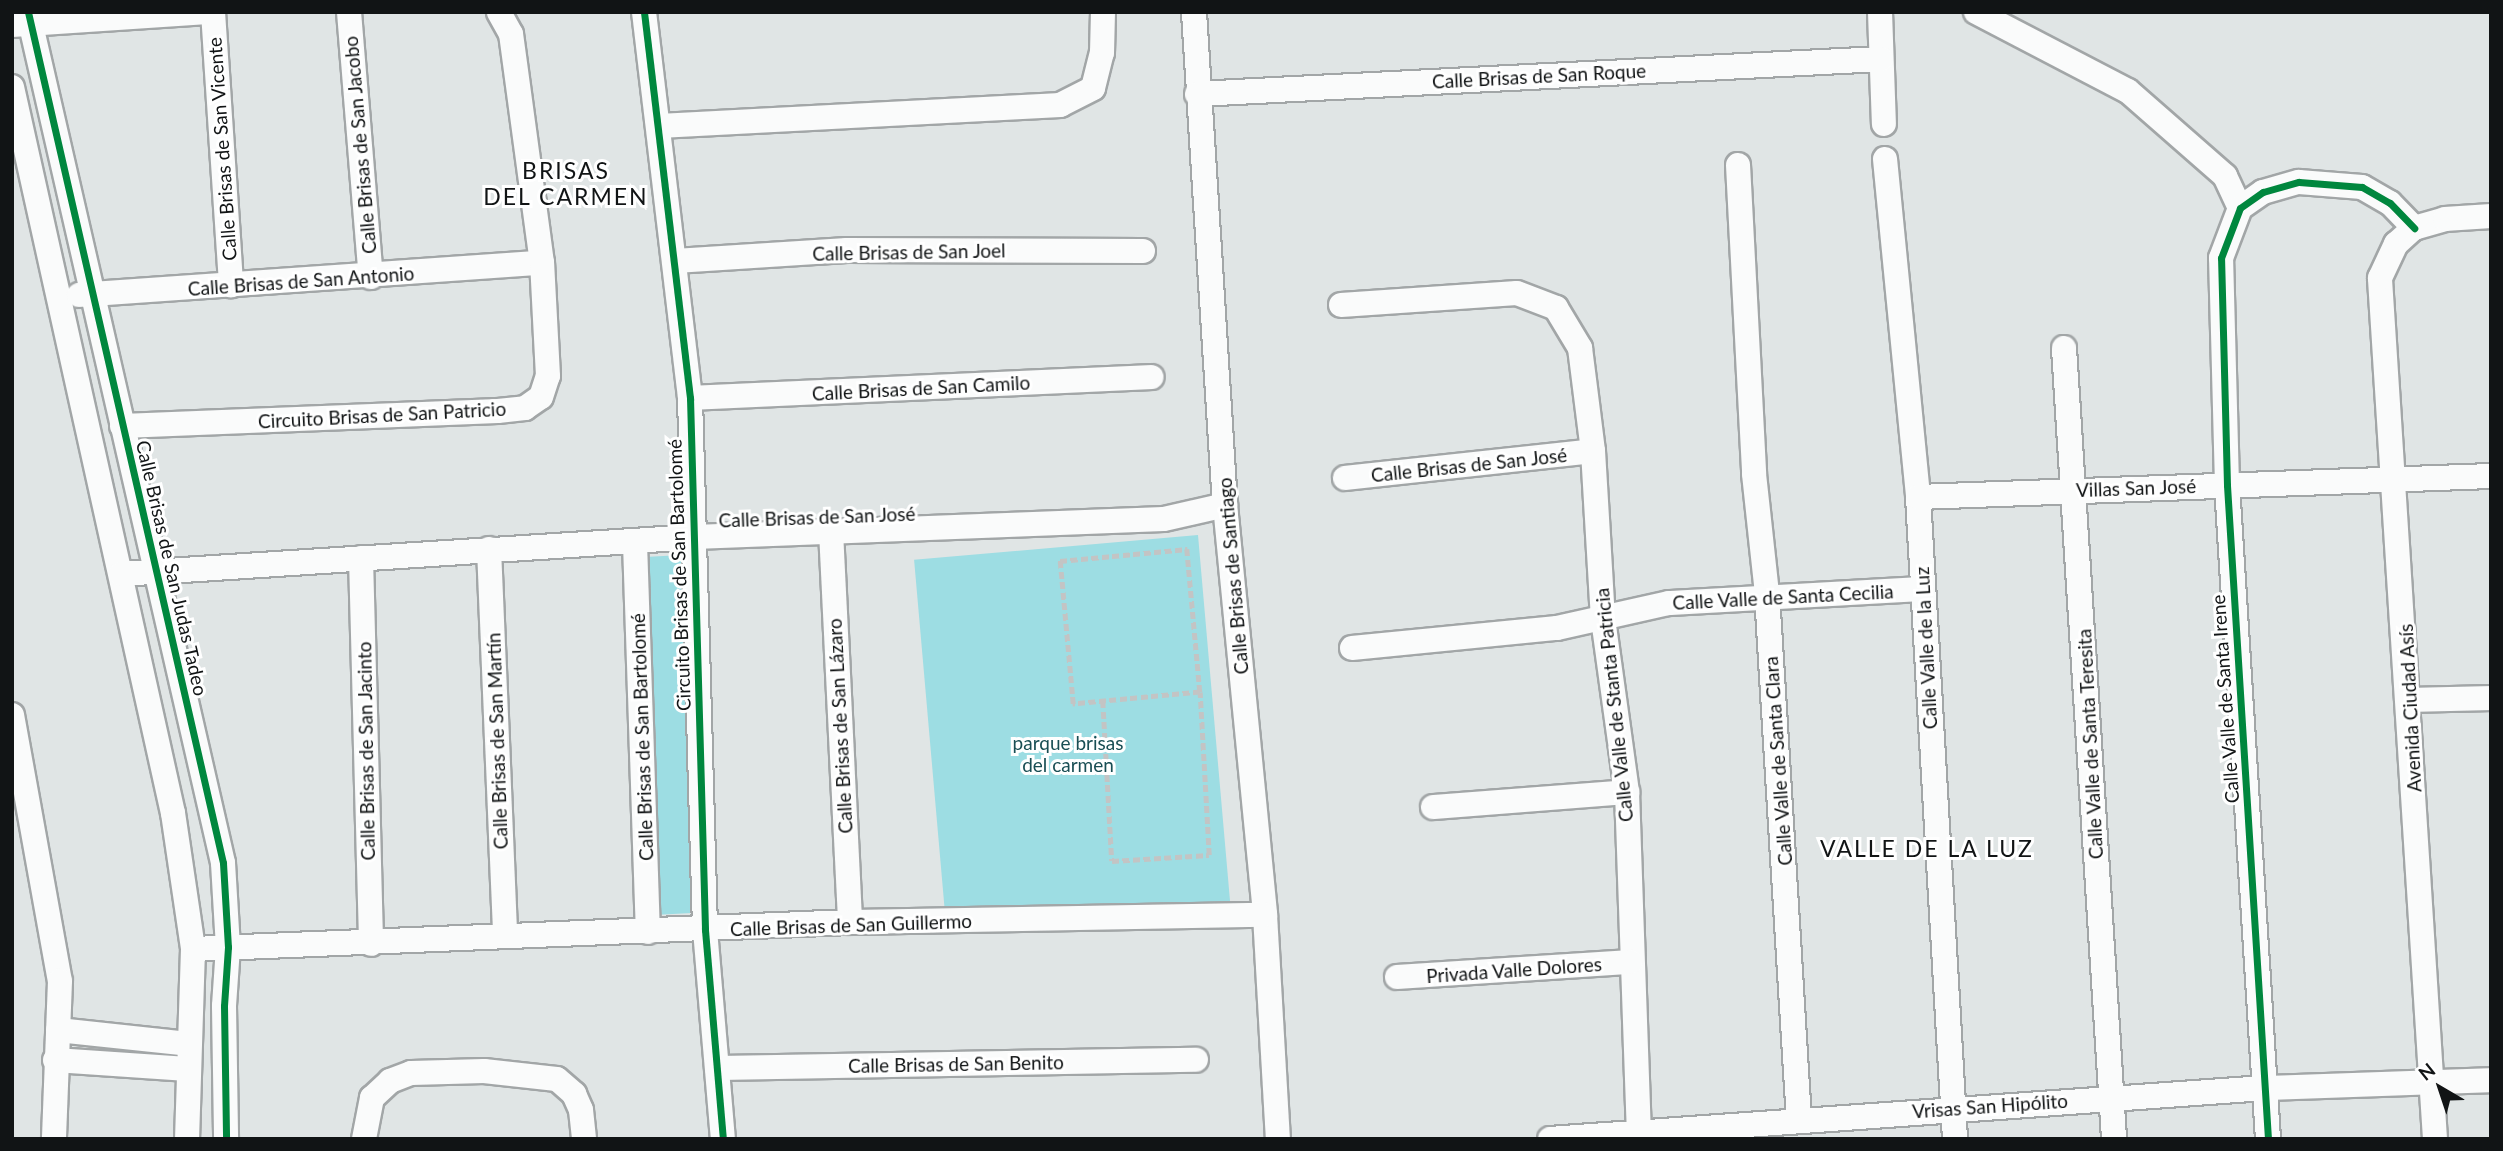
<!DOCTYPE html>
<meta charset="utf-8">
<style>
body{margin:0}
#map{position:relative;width:2503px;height:1151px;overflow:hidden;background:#e0e5e5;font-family:Lato,sans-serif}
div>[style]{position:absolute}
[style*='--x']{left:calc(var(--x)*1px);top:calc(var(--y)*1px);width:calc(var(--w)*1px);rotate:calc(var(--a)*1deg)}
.green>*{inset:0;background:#9ddde3;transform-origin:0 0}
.path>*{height:4.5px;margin-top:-2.25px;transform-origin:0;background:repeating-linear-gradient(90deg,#c3c4c4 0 7px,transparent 0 10.5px)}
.roads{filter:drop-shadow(2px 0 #a2a6a7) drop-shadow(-2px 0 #a2a6a7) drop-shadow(0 2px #a2a6a7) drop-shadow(0 -2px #a2a6a7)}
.minor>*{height:24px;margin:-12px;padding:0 12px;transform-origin:12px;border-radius:12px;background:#fafbfb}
.cycleway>*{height:7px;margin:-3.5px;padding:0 3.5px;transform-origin:3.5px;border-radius:3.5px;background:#00873e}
span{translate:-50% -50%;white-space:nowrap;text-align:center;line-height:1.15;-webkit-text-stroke:6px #fff;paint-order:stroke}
.street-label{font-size:19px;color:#111415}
.park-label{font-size:19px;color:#194e54}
.quarter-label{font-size:23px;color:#111415;letter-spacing:2px}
.frame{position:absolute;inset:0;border:14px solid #111415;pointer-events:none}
.north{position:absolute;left:2405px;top:1053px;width:70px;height:70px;-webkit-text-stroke:5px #fff;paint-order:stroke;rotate:321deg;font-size:19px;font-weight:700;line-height:28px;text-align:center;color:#111415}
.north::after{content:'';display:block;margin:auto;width:24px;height:32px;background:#111415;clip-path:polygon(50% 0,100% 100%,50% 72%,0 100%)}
</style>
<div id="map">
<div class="green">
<div style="left:1198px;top:535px;width:371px;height:285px;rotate:85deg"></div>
<div style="left:682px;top:555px;width:358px;height:42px;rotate:87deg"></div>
</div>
<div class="path">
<div style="--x:1187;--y:549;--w:144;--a:84.8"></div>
<div style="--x:1200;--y:692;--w:128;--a:174.6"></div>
<div style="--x:1073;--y:704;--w:144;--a:-95.2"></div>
<div style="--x:1060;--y:561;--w:128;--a:-5.4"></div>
<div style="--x:1103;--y:701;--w:160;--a:86.8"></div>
<div style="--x:1112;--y:861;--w:97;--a:-3.5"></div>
<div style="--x:1209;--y:855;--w:163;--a:-93.2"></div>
</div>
<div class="roads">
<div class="minor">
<div style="--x:28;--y:12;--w:873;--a:77.09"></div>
<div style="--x:223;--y:863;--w:84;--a:86.6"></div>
<div style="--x:228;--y:947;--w:59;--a:93.9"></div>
<div style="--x:224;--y:1006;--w:133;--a:89.1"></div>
<div style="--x:213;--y:12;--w:274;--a:86.2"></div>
<div style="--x:349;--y:12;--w:266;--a:85.3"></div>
<div style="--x:644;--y:12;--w:389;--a:83.2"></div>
<div style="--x:690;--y:398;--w:532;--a:88.38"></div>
<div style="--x:705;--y:930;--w:210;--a:85.1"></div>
<div style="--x:1194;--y:12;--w:494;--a:86.4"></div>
<div style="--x:1225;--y:505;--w:412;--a:84.4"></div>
<div style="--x:1265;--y:915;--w:224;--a:86.7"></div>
<div style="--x:1880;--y:12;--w:112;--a:88"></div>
<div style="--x:1976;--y:12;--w:171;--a:27.5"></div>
<div style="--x:2128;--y:91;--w:129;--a:41.2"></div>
<div style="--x:2225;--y:176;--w:35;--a:65"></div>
<div style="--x:12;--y:25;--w:196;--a:-3.8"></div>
<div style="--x:12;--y:87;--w:744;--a:77.5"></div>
<div style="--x:173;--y:813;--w:137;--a:81.6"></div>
<div style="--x:193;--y:949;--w:190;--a:91.8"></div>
<div style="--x:1197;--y:94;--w:685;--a:-2.93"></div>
<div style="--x:659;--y:126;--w:402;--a:-3"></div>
<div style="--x:1060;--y:105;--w:37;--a:-27"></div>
<div style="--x:1093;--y:88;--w:36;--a:-76"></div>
<div style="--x:1102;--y:53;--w:41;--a:-88.6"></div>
<div style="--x:1885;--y:159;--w:340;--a:84.4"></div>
<div style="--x:1918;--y:497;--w:643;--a:86.7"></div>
<div style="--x:1738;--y:165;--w:309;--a:87"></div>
<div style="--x:1754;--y:474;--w:121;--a:83.8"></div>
<div style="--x:1767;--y:594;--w:527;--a:86.52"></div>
<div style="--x:675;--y:261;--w:172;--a:-3.7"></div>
<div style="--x:847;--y:250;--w:296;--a:0.2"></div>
<div style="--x:79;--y:295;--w:464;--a:-4"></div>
<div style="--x:1341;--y:305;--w:176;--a:-3.9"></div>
<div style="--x:1517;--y:293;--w:42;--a:21"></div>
<div style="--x:1556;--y:308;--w:47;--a:59"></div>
<div style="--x:1580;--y:348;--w:104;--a:82.8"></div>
<div style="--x:1593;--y:451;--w:168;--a:86.6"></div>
<div style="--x:1603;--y:619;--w:175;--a:82.1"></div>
<div style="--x:1627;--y:792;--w:342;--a:88"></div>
<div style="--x:2064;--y:348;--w:793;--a:86.38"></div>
<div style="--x:690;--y:398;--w:462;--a:-2.6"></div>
<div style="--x:122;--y:426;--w:376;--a:-2.3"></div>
<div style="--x:498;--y:411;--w:27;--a:-6"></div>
<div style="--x:525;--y:408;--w:19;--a:-35"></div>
<div style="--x:541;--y:397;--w:22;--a:-72"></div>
<div style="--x:548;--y:376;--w:113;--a:-93"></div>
<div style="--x:542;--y:263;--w:231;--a:-97.7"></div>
<div style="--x:511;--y:34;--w:25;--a:-119"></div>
<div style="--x:1345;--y:478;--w:249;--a:-6.2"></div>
<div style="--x:1918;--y:497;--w:573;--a:-2.1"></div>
<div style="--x:831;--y:531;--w:391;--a:87.2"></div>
<div style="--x:635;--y:543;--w:389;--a:88.1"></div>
<div style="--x:489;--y:549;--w:384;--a:87.6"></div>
<div style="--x:361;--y:558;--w:386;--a:88.5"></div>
<div style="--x:121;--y:574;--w:574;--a:-3.69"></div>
<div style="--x:694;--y:537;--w:470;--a:-2.2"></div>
<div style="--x:1164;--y:519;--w:63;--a:-12.9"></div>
<div style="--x:1352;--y:648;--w:206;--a:-5.6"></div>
<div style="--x:1557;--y:628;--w:115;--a:-12.6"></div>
<div style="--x:1669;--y:603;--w:254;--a:-3.2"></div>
<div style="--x:2409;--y:700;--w:82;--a:-1.4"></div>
<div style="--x:12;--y:715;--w:270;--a:79.8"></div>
<div style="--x:60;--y:981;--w:158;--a:92.2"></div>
<div style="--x:1433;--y:807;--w:195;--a:-4.4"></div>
<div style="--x:193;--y:949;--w:658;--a:-2.35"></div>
<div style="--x:850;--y:922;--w:415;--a:-1"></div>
<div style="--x:1397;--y:977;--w:234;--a:-3.7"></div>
<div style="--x:58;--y:1030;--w:131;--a:6.1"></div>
<div style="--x:55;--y:1060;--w:133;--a:3.9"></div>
<div style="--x:717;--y:1068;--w:479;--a:-1"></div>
<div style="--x:364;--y:1139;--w:42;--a:-79"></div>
<div style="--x:372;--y:1098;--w:25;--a:-43"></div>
<div style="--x:390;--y:1081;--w:22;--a:-21"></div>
<div style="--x:411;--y:1073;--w:73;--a:-1.6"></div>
<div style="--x:484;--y:1071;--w:73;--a:6.3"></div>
<div style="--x:557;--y:1079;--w:23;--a:41"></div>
<div style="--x:574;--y:1094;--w:17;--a:66"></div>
<div style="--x:581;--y:1110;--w:29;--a:84"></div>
<div style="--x:1550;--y:1139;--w:717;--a:-4.08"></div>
<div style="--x:2265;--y:1088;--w:226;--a:-2"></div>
<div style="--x:2268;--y:1139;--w:655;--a:-93.59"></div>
<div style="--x:2227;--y:485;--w:227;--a:-91.5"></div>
<div style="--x:2221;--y:258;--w:53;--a:-69.2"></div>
<div style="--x:2240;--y:208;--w:28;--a:-35"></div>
<div style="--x:2263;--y:192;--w:37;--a:-16"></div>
<div style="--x:2299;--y:182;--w:63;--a:4.5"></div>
<div style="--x:2362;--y:187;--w:32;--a:30"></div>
<div style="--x:2390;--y:203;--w:35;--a:46"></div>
<div style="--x:2435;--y:1139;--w:863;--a:-93.66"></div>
<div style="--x:2380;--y:278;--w:38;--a:-65"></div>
<div style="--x:2396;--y:244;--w:24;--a:-42"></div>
<div style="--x:2414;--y:228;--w:32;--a:-16"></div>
<div style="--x:2445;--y:219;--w:46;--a:-3.7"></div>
</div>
</div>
<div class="cycleway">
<div style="--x:28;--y:12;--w:873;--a:77.09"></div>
<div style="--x:223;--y:863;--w:84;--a:86.6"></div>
<div style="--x:228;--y:947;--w:59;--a:93.9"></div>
<div style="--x:224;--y:1006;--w:133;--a:89.1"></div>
<div style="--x:644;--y:12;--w:389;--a:83.2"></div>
<div style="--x:690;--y:398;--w:532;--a:88.38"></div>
<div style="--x:705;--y:930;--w:210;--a:85.1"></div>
<div style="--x:2268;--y:1139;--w:655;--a:-93.59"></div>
<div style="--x:2227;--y:485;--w:227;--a:-91.5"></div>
<div style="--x:2221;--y:258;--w:53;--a:-69.2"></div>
<div style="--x:2240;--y:208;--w:28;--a:-35"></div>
<div style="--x:2263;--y:192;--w:37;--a:-16"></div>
<div style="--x:2299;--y:182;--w:63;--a:4.5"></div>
<div style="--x:2362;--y:187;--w:32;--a:30"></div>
<div style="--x:2390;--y:203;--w:35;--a:46"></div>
</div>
<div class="street-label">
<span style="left:1539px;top:76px;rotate:-3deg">Calle Brisas de San Roque</span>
<span style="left:360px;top:145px;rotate:-95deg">Calle Brisas de San Jacobo</span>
<span style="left:222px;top:149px;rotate:-94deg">Calle Brisas de San Vicente</span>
<span style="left:909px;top:252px;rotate:-1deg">Calle Brisas de San Joel</span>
<span style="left:301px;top:281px;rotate:-4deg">Calle Brisas de San Antonio</span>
<span style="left:921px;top:388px;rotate:-3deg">Calle Brisas de San Camilo</span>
<span style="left:382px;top:415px;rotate:-3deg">Circuito Brisas de San Patricio</span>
<span style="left:1469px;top:465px;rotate:-6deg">Calle Brisas de San José</span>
<span style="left:2136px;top:488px;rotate:-2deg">Villas San José</span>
<span style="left:817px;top:517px;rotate:-2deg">Calle Brisas de San José</span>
<span style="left:172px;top:568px;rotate:77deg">Calle Brisas de San Judas Tadeo</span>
<span style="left:679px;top:575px;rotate:-92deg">Circuito Brisas de San Bartolomé</span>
<span style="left:1233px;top:576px;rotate:-95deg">Calle Brisas de Santiago</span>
<span style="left:1783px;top:597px;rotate:-3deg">Calle Valle de Santa Cecilia</span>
<span style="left:1926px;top:648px;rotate:-93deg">Calle Valle de la Luz</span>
<span style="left:2225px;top:699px;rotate:-94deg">Calle Valle de Santa Irene</span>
<span style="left:1614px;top:705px;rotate:-96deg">Calle Valle de Stanta Patricia</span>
<span style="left:2410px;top:708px;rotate:-93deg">Avenida Ciudad Asís</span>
<span style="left:840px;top:726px;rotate:-93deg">Calle Brisas de San Lázaro</span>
<span style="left:642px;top:737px;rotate:-92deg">Calle Brisas de San Bartolomé</span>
<span style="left:497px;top:741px;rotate:-92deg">Calle Brisas de San Martín</span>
<span style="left:2090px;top:744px;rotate:-93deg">Calle Valle de Santa Teresita</span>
<span style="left:366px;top:751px;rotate:-91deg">Calle Brisas de San Jacinto</span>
<span style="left:1778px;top:761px;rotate:-94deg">Calle Valle de Santa Clara</span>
<span style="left:851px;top:925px;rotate:-2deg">Calle Brisas de San Guillermo</span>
<span style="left:1514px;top:970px;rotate:-4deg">Privada Valle Dolores</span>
<span style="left:956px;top:1064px;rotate:-1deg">Calle Brisas de San Benito</span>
<span style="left:1990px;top:1106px;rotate:-4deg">Vrisas San Hipólito</span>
</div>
<div class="park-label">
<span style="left:1068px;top:754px">parque brisas<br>del carmen</span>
</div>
<div class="quarter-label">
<span style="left:566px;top:183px">BRISAS<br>DEL CARMEN</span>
<span style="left:1927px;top:848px">VALLE DE LA LUZ</span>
</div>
<div class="frame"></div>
<div class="north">N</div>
</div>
